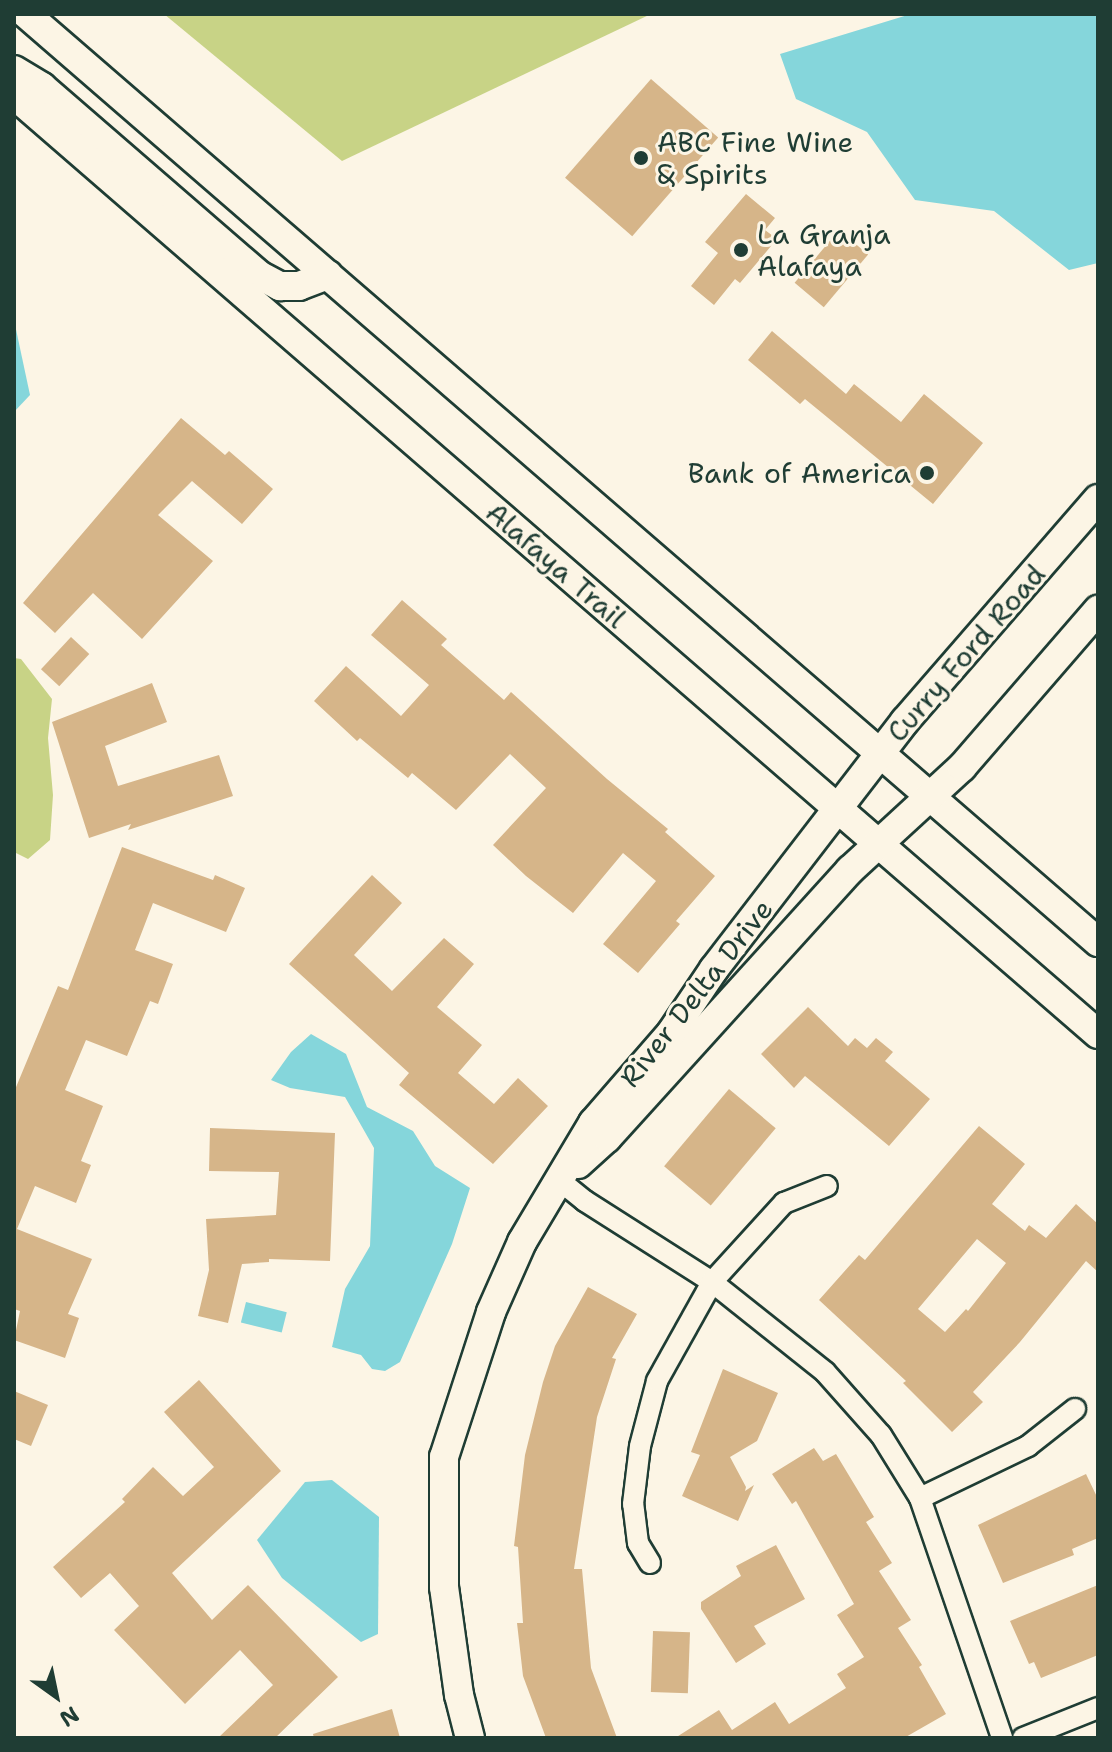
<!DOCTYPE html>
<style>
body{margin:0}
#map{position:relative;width:1112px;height:1752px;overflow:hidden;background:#fcf5e5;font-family:"Shantell Sans",sans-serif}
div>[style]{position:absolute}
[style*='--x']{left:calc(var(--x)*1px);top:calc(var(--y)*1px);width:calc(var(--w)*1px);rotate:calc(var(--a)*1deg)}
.green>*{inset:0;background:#c8d386}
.water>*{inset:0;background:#85d6db;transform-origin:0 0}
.building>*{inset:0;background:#d6b589;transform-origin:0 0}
.roads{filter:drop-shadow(2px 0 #1f3d34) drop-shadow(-2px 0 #1f3d34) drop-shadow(0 2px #1f3d34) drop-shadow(0 -2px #1f3d34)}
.street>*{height:20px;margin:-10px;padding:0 10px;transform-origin:10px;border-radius:10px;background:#fcf5e5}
.secondary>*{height:28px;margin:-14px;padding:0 14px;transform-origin:14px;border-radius:14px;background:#fcf5e5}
.dots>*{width:22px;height:22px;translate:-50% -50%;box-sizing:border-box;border:4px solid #fcf5e5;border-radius:50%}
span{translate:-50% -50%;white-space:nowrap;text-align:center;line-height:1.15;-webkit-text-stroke:6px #fcf5e5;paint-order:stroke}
.poi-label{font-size:28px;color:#1f3d34}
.left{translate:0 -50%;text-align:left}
.right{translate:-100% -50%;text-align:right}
.street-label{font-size:28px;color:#1f3d34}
.frame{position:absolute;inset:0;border:16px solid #1f3d34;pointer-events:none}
.north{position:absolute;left:16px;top:1656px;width:80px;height:80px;-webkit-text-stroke:6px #fcf5e5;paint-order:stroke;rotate:147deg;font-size:22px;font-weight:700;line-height:32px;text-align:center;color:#1f3d34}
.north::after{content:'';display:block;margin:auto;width:28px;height:36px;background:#1f3d34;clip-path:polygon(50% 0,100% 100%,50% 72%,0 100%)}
</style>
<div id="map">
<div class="green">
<div style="clip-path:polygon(164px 14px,651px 14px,342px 161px)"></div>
<div style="clip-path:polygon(14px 658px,21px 659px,52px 699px,48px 738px,53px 795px,50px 840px,28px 859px,14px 852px)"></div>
</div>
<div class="water">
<div style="clip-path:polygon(911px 14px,1098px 14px,1098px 263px,1069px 270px,994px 211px,915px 200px,867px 132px,796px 99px,780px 54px)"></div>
<div style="clip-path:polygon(14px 320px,30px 395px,14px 412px)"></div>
<div style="clip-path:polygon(311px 1034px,346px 1054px,367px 1107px,413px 1131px,435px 1166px,470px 1188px,452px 1244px,400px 1362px,385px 1371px,372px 1369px,361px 1355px,332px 1347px,345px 1289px,370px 1246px,374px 1148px,345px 1097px,290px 1088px,271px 1080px,291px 1052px)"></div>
<div style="left:246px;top:1302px;width:42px;height:21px;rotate:14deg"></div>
<div style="clip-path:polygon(332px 1480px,379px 1517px,378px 1634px,361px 1642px,282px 1578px,257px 1540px,305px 1482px)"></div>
</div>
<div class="building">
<div style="left:651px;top:79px;width:89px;height:131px;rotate:41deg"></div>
<div style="clip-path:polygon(746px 194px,775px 218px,765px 230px,777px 239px,740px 283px,735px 279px,714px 305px,691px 286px,718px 253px,705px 242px)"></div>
<div style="left:839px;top:230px;width:38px;height:69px;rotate:40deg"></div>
<div style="clip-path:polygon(772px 331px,846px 394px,854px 384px,901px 422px,924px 394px,983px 443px,933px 504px,805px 399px,800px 404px,748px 360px)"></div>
<div style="clip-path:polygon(181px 418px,225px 455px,229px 451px,273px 489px,242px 524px,192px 481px,158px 515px,213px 561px,142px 639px,93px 593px,55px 633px,23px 603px)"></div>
<div style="clip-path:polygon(402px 600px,447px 639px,441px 645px,504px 700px,511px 692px,607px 779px,668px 829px,665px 832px,715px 876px,676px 921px,680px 924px,638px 973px,603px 944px,656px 881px,623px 853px,573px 913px,526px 876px,493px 845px,546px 788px,510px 754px,456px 810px,412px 773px,408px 778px,360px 738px,357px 741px,314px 701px,346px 666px,401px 716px,429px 685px,371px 635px)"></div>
<div style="left:71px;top:637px;width:25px;height:44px;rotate:43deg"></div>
<div style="clip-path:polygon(152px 683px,167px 722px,105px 746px,118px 786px,219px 755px,233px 796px,128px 830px,131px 824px,89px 838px,52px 722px)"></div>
<div style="clip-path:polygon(122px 847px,213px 880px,215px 875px,245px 888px,226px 932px,153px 903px,135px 950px,173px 964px,158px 1004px,150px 1001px,127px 1056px,86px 1040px,65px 1090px,103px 1106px,81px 1161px,91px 1165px,76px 1203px,35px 1186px,17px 1229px,92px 1259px,68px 1314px,79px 1318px,65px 1358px,14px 1340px,20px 1311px,14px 1309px,14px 1092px,58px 986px,68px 990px)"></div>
<div style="clip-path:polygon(372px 875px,402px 903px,354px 955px,392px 991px,444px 938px,474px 964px,437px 1007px,482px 1045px,458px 1073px,494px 1104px,518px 1078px,548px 1106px,493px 1164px,399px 1085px,409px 1073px,289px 964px)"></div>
<div style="clip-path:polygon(808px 1007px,848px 1046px,855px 1038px,867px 1048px,876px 1038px,893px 1052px,885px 1061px,930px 1099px,889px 1146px,805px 1076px,794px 1088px,761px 1054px)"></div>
<div style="left:729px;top:1089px;width:61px;height:101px;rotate:40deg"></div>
<div style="clip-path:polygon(evenodd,979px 1126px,1025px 1164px,992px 1204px,1025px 1231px,1029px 1225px,1046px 1238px,1076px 1204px,1098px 1224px,1098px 1272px,1086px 1261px,1020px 1342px,973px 1392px,983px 1402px,952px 1432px,903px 1383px,906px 1381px,819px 1300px,859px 1255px,865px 1260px,979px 1126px,977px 1239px,1006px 1263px,968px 1311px,966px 1309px,945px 1332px,918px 1309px,977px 1239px)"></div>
<div style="clip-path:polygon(210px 1128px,335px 1133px,330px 1261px,269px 1259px,269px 1262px,242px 1264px,228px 1323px,198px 1316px,209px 1270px,206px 1219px,276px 1215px,279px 1172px,209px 1171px)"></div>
<div style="clip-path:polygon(588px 1287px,637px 1314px,612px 1358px,616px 1359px,597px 1417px,574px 1569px,582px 1569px,591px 1668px,617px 1738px,546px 1738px,523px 1676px,517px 1623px,523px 1623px,518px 1547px,514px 1546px,525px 1455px,543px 1382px,555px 1346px)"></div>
<div style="clip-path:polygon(723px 1369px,778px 1393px,757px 1441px,730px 1457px,746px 1487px,745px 1491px,754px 1485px,738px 1521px,682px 1496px,700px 1455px,691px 1452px)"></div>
<div style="clip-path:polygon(199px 1380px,281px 1471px,172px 1573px,212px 1620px,248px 1585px,338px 1677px,275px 1738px,218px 1738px,273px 1685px,240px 1650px,185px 1704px,114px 1630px,139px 1606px,110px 1573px,81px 1598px,53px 1567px,125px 1502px,122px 1499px,153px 1467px,183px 1496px,214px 1467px,164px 1412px)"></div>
<div style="clip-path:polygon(14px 1391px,48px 1405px,31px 1446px,14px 1439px)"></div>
<div style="clip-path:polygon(814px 1448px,823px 1461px,836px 1454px,874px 1517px,866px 1522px,892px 1563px,879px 1571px,911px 1620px,898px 1628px,922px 1665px,919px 1667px,946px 1714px,904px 1738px,675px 1738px,719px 1710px,732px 1730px,775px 1702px,789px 1724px,846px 1688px,837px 1674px,864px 1657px,837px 1615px,854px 1604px,796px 1501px,792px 1504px,772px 1474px)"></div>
<div style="clip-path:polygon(1086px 1474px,1098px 1499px,1098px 1538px,1072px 1549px,1074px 1555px,1003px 1583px,978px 1525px)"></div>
<div style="clip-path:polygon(776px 1545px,805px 1599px,754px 1626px,766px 1644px,736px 1663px,701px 1609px,701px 1602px,741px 1576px,736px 1566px)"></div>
<div style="clip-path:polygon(1098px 1585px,1098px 1655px,1041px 1678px,1034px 1662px,1029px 1664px,1010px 1621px)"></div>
<div style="left:653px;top:1631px;width:37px;height:61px;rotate:2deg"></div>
<div style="clip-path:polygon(392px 1709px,400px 1738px,314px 1738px,313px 1734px)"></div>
</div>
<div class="roads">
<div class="street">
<div style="--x:559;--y:1180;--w:33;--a:39"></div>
<div style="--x:585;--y:1201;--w:151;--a:32.5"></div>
<div style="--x:712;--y:1282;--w:144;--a:38.5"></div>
<div style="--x:825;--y:1372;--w:84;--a:48.4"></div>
<div style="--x:881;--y:1435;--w:74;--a:58.2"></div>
<div style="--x:920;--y:1498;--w:254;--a:71.1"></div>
<div style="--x:920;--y:1498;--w:120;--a:-25.7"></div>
<div style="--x:1028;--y:1446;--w:60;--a:-38.2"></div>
<div style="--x:650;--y:1563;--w:23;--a:-121"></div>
<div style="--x:638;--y:1543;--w:39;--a:-97"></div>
<div style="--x:633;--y:1504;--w:58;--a:-83.1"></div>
<div style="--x:640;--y:1446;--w:67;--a:-75.3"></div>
<div style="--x:657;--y:1381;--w:113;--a:-60.9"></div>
<div style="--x:712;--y:1282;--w:107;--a:-47.7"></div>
<div style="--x:784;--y:1203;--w:46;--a:-21.6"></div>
<div style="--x:1023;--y:1738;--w:81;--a:-21.8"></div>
</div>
<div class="secondary">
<div style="--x:26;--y:14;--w:1418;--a:40.88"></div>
<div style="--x:14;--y:70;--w:33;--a:31"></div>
<div style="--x:42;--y:87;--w:287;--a:40.9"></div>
<div style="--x:259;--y:275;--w:24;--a:28"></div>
<div style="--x:280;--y:286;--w:19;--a:0"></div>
<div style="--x:299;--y:286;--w:31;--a:-21"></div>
<div style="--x:14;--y:95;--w:1434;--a:40.9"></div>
<div style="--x:578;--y:1164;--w:39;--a:-42"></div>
<div style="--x:607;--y:1138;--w:362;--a:-47.8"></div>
<div style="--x:850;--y:870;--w:152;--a:-42.6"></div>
<div style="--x:962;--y:767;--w:208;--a:-49.1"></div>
<div style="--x:470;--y:1738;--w:44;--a:-104.3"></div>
<div style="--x:459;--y:1695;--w:109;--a:-97.9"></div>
<div style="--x:444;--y:1587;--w:130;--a:-90"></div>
<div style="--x:444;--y:1457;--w:152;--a:-72"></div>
<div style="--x:491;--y:1312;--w:77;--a:-66.1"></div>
<div style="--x:522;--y:1242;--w:139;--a:-59.2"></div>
<div style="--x:593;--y:1123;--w:119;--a:-49.1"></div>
<div style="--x:671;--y:1033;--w:77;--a:-56.1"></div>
<div style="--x:714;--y:969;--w:313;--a:-52.4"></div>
<div style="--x:905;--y:721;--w:294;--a:-49"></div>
</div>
</div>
<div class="dots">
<div style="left:641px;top:158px;background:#1f3d34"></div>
<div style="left:741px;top:250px;background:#1f3d34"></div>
<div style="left:927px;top:473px;background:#1f3d34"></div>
</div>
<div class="poi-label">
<span class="left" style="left:657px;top:158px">ABC Fine Wine<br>&amp; Spirits</span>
<span class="left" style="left:757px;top:250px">La Granja<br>Alafaya</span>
<span class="right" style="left:911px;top:473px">Bank of America</span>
</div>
<div class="street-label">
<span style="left:556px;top:565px;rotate:41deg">Alafaya Trail</span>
<span style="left:966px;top:653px;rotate:-49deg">Curry Ford Road</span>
<span style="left:696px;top:993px;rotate:-52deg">River Delta Drive</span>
</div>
<div class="frame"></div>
<div class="north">N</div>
</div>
